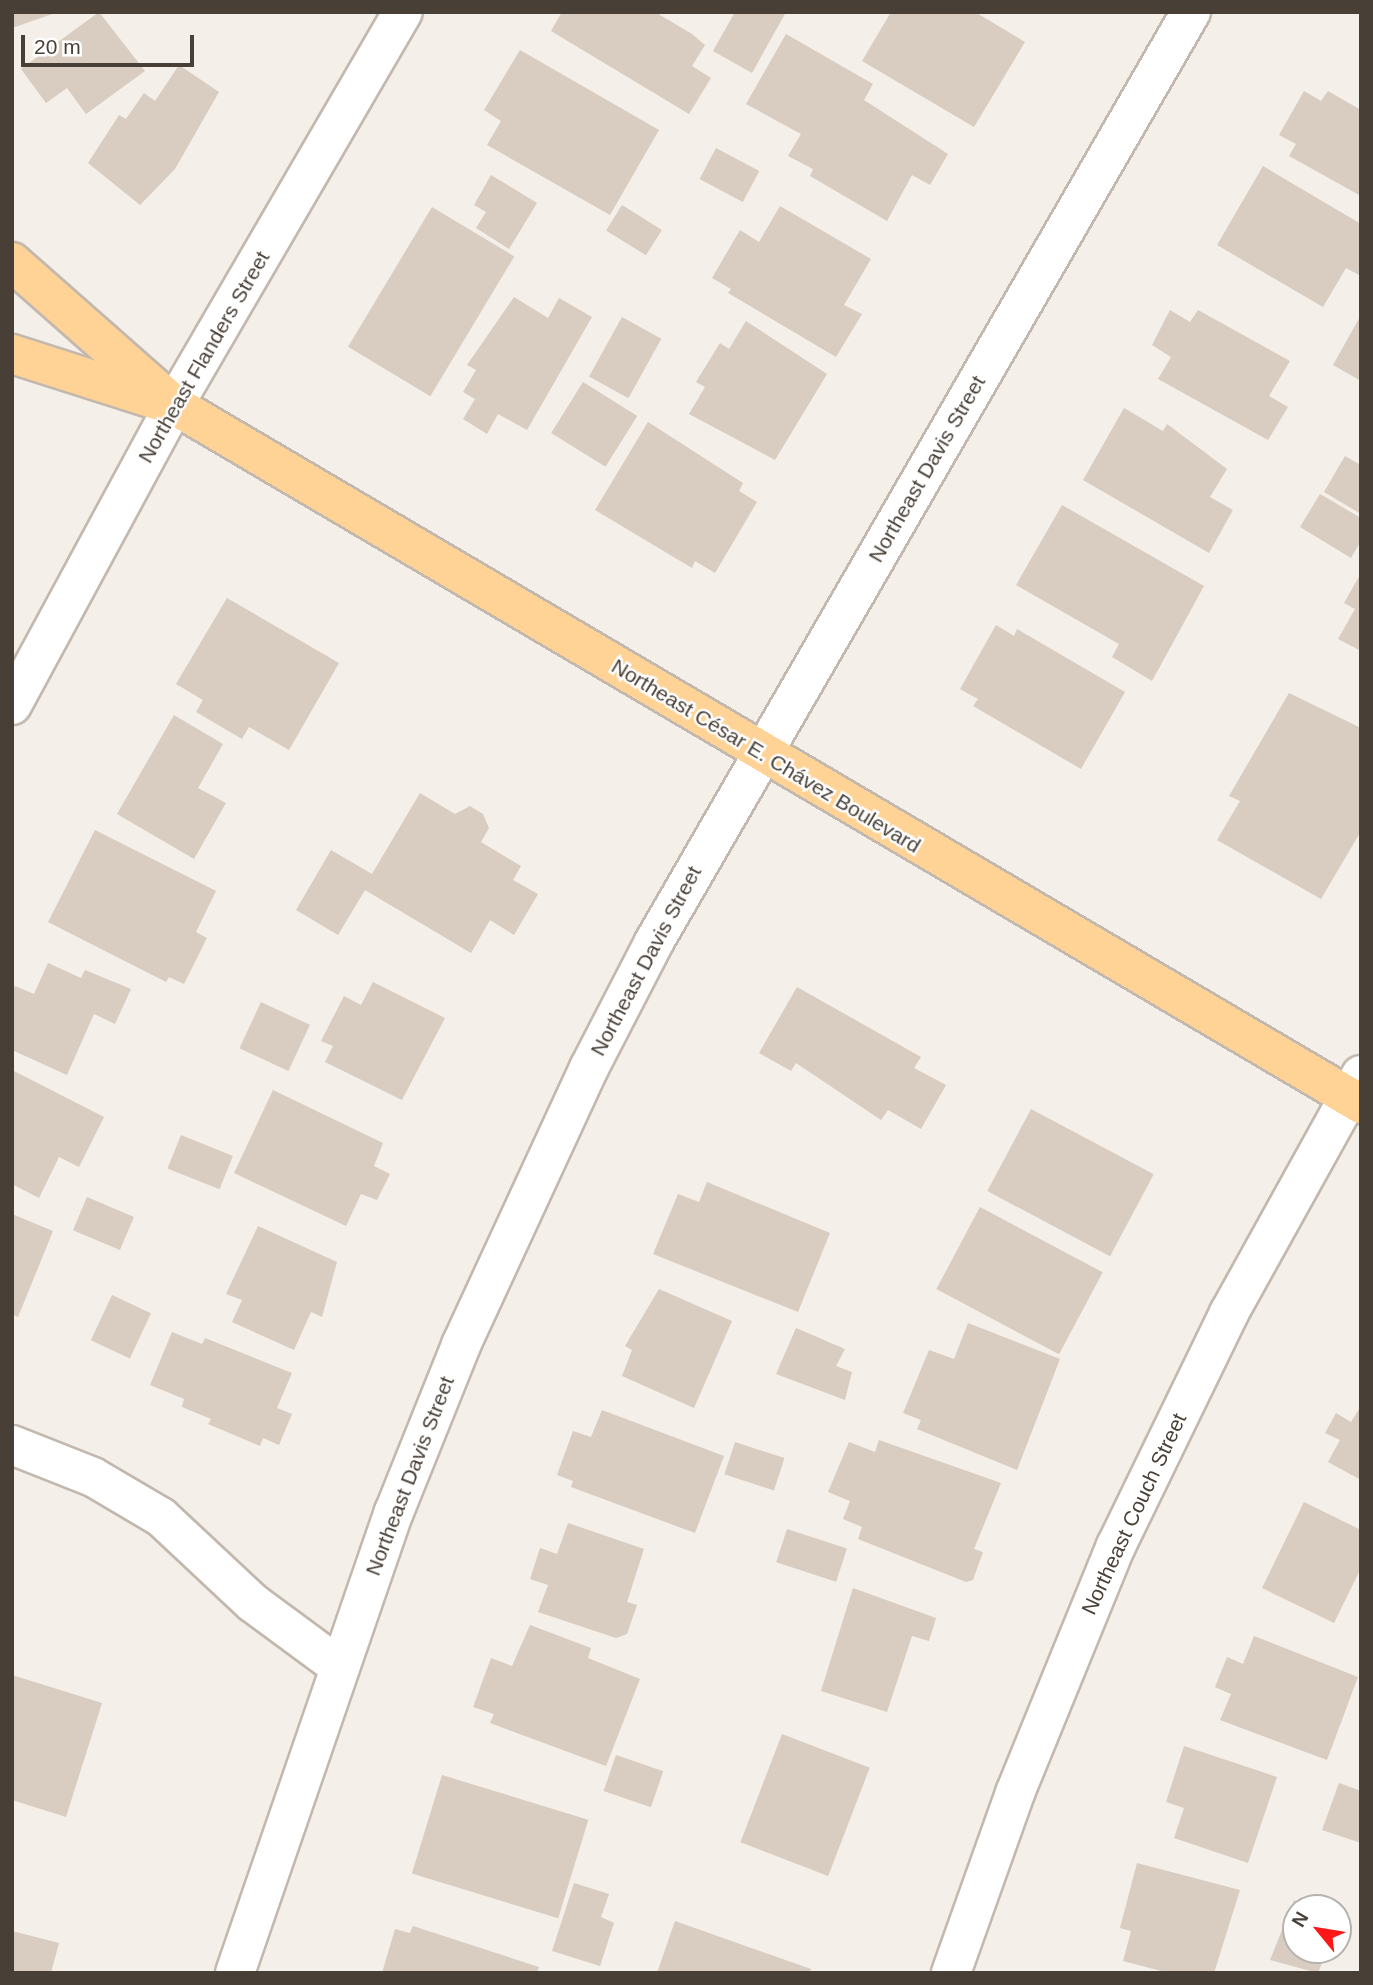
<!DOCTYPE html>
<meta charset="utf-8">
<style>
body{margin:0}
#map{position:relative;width:1373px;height:1985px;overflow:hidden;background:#f4efe8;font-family:Helvetica,sans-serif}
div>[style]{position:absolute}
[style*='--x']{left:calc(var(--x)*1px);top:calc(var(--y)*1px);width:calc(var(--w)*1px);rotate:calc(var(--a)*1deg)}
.building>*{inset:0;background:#d9ccc0;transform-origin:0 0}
.roads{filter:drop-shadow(2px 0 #c3b8ad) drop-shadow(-2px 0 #c3b8ad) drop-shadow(0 2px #c3b8ad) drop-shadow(0 -2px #c3b8ad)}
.minor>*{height:38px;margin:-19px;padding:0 19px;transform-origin:19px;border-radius:19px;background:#fff}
.major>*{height:38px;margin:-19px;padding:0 19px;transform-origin:19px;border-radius:19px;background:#ffd296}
span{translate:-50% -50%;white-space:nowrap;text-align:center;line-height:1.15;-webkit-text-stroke:5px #fff;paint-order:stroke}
.street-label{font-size:21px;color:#483f37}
.frame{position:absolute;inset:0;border:14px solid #483f37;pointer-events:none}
.north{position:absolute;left:1282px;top:1894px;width:70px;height:70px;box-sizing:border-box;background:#fff;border:2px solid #b6b2af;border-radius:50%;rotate:300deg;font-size:19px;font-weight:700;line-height:28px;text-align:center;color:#483f37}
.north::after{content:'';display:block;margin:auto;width:24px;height:32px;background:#fd1817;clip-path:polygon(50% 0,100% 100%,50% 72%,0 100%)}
.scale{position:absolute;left:21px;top:35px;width:173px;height:32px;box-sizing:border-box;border:4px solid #483f37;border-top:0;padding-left:9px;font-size:21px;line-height:24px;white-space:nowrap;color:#483f37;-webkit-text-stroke:5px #fff;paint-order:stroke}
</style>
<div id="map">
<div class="building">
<div style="clip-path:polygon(12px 12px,55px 12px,55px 13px,12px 28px)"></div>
<div style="clip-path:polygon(99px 12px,145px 71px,86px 114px,67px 88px,46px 103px,21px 69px)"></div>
<div style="clip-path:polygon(562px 12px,655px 12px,692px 34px,705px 45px,692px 66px,711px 78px,689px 114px,551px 31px)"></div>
<div style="clip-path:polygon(735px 12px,786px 12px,752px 73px,713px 51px)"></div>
<div style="clip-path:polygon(891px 12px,975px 12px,1025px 42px,974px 127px,862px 61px)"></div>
<div style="clip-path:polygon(786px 34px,873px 84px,864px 100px,948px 154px,930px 185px,912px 175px,887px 221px,810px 176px,813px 169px,788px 156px,801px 134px,746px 104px)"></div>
<div style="clip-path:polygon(520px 50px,659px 130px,610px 215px,487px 145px,501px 121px,484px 110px)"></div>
<div style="clip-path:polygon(179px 65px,219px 92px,175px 169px,140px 205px,88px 163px,119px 115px,126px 119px,144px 93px,155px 101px)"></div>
<div style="clip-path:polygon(1304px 91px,1321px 101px,1328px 91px,1361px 110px,1361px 196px,1289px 156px,1296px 144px,1279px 135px)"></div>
<div style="left:716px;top:148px;width:49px;height:35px;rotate:28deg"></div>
<div style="clip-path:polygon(1263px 166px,1361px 224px,1361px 276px,1346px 268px,1323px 307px,1217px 245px)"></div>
<div style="clip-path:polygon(491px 175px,537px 203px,509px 249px,476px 228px,486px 212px,474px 205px)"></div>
<div style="left:622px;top:205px;width:47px;height:30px;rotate:32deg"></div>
<div style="clip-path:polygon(780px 206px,871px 259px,844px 305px,862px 314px,836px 357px,728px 293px,731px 289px,712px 278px,740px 230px,759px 242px)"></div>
<div style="left:432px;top:207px;width:96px;height:163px;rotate:31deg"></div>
<div style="clip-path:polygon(514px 297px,548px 318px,559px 298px,592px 317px,527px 430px,498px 414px,487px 434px,463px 419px,475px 399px,463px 392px,476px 370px,467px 365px)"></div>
<div style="clip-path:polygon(1170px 310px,1190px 322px,1198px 310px,1290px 361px,1269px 396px,1288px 407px,1268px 440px,1158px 379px,1171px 357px,1152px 345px)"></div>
<div style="clip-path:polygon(1361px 315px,1361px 381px,1333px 365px)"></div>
<div style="left:622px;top:317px;width:45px;height:68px;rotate:29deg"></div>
<div style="clip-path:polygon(746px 321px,827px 374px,775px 460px,689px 414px,705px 387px,696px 382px,720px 343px,729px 349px)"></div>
<div style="left:583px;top:382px;width:64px;height:60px;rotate:32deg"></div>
<div style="clip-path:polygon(1124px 408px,1163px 431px,1167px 424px,1227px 469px,1210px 497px,1233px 510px,1209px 553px,1083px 480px)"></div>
<div style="clip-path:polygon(648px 422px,743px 483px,739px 491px,757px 502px,715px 573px,695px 561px,692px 568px,595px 510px)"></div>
<div style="clip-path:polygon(1345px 456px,1361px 465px,1361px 514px,1324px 492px)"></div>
<div style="clip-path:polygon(1320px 494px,1361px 518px,1361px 541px,1351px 558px,1300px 527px)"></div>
<div style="clip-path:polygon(1062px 505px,1204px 586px,1152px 681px,1112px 657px,1119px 644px,1016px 585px)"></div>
<div style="clip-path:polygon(1361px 573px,1361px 651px,1338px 639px,1355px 609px,1344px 603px)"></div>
<div style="clip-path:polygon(227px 598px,339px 663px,289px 750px,249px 727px,242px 739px,196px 712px,203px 700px,176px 684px)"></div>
<div style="clip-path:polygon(996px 625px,1014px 636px,1017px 629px,1125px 692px,1081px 769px,973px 706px,978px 699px,960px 689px)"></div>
<div style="clip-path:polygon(1289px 693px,1361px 728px,1361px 831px,1321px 899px,1217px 840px,1240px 801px,1229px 796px)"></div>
<div style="clip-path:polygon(174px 715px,223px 744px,198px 788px,226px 803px,194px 859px,117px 814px)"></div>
<div style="clip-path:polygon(420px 793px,455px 814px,470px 806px,483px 814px,489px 828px,481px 842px,521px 866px,513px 880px,538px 894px,514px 935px,490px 920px,471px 953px,365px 890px,338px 935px,296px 910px,331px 850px,372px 874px)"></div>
<div style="clip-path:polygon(95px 830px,216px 891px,196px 932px,207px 938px,184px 984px,169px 977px,166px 982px,48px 922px)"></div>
<div style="clip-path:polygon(48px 963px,81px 978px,85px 970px,131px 989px,115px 1024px,94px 1014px,67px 1075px,12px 1050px,12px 992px,15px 986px,34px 994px)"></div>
<div style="clip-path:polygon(373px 982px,445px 1018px,402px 1100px,325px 1062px,333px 1046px,321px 1041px,344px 996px,361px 1005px)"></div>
<div style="clip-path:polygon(797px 987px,921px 1057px,914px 1068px,946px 1085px,921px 1129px,888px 1110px,881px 1120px,796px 1063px,791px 1071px,759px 1053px)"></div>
<div style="left:261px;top:1002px;width:54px;height:51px;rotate:25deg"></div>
<div style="clip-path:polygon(12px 1070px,104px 1117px,79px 1167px,59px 1157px,39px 1198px,12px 1184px)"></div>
<div style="clip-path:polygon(273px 1090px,383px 1143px,374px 1166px,390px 1174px,377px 1200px,361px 1194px,346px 1226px,234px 1173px)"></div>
<div style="left:1031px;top:1109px;width:139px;height:93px;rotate:28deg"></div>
<div style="left:181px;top:1135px;width:56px;height:36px;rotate:22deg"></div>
<div style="clip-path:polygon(707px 1182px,830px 1233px,798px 1312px,653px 1254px,678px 1194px,699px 1202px)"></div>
<div style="left:87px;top:1197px;width:51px;height:36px;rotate:23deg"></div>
<div style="left:980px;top:1207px;width:139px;height:93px;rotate:28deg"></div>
<div style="clip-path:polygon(12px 1214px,53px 1231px,18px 1317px,12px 1314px)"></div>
<div style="clip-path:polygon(258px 1226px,337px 1262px,322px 1317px,311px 1312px,294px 1350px,232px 1322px,242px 1300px,226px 1294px)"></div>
<div style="clip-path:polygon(659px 1289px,732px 1321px,694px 1408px,622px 1376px,632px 1350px,625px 1346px)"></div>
<div style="left:112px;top:1295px;width:43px;height:50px;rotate:25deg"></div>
<div style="clip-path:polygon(968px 1323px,1060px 1359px,1017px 1470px,917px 1429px,921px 1420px,903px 1413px,929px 1350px,954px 1359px)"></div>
<div style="clip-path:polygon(796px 1328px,845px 1349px,836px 1366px,852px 1372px,845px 1400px,776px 1374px)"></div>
<div style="clip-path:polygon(172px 1332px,202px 1344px,205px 1338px,292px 1373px,277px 1408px,292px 1414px,279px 1445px,263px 1438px,260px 1446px,208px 1424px,211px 1419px,182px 1407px,184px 1399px,150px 1385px)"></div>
<div style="clip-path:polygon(1361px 1406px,1361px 1480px,1328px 1462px,1340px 1440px,1325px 1433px,1336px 1413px,1351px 1422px)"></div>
<div style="clip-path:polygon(602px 1410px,724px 1456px,695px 1533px,571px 1487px,573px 1481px,557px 1475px,573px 1431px,591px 1437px)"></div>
<div style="clip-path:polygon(879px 1440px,1001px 1483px,974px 1549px,983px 1552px,973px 1580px,966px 1582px,858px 1539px,862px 1527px,843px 1519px,850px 1501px,828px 1492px,849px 1442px,875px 1452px)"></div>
<div style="left:735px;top:1442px;width:52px;height:34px;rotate:18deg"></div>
<div style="clip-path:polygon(1304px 1502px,1361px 1530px,1361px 1568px,1334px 1623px,1262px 1588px)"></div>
<div style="clip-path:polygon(568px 1523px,644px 1549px,627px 1602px,637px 1605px,627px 1634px,616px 1638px,538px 1612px,548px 1585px,530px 1579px,540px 1548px,557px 1554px)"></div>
<div style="left:787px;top:1529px;width:63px;height:35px;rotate:18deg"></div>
<div style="clip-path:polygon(853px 1588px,936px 1618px,929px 1641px,912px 1636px,887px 1712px,821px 1691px)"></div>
<div style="clip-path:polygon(530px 1625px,591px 1648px,588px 1658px,640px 1679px,606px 1766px,490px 1723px,494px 1714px,473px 1707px,491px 1658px,512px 1666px)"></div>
<div style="clip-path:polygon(1254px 1636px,1358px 1677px,1327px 1760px,1220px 1720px,1231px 1694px,1215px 1687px,1227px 1657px,1243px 1664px)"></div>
<div style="clip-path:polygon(12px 1675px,102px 1703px,66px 1817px,12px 1800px)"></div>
<div style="left:782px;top:1734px;width:94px;height:116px;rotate:21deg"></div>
<div style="clip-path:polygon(1184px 1746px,1277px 1777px,1248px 1863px,1174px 1838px,1184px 1808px,1166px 1802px)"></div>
<div style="left:616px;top:1755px;width:50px;height:38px;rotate:19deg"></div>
<div style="left:442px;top:1775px;width:153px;height:103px;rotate:17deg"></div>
<div style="clip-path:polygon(1339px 1783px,1361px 1791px,1361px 1843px,1322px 1830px)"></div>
<div style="clip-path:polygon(1137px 1863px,1240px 1890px,1214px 1973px,1169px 1973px,1123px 1961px,1131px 1931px,1120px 1928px)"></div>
<div style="clip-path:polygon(574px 1883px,609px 1894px,601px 1917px,614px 1923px,600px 1966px,552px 1951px)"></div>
<div style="clip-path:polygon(1294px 1900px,1312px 1908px,1296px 1908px,1296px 1950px,1327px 1950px,1318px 1973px,1270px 1960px)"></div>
<div style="clip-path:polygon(675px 1921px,811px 1969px,810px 1973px,657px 1973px)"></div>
<div style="clip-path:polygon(413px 1926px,539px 1967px,537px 1973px,382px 1973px,395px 1929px,410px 1933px)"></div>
<div style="clip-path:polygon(12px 1931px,59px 1943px,51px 1973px,12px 1973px)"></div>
</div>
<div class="roads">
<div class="minor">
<div style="--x:12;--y:705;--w:341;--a:-61.6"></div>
<div style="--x:174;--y:405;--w:455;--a:-59.8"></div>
<div style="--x:12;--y:1445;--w:87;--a:21.6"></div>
<div style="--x:93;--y:1477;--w:79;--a:30.5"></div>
<div style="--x:161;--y:1517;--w:126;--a:43.1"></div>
<div style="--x:253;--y:1603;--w:104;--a:36.4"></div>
<div style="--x:235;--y:1973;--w:488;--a:-71"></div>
<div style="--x:394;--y:1512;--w:180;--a:-68.1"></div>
<div style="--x:461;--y:1345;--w:305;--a:-65.2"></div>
<div style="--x:589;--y:1068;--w:142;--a:-62.7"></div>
<div style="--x:654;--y:942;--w:1074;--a:-60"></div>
<div style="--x:951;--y:1973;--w:191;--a:-70.4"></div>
<div style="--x:1015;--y:1793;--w:267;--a:-67.8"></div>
<div style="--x:1116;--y:1546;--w:259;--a:-64.1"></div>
<div style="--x:1229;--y:1313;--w:272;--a:-61"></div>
</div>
<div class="major">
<div style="--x:12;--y:262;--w:216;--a:41.4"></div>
<div style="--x:174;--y:405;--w:1378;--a:30.49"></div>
<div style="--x:12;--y:354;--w:157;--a:17.7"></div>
</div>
</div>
<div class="street-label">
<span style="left:204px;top:357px;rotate:-60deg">Northeast Flanders Street</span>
<span style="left:927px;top:469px;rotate:-60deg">Northeast Davis Street</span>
<span style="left:766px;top:756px;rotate:31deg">Northeast César E. Chávez Boulevard</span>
<span style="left:646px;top:961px;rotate:-62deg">Northeast Davis Street</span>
<span style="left:410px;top:1476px;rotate:-69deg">Northeast Davis Street</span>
<span style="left:1134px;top:1514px;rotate:-65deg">Northeast Couch Street</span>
</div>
<div class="frame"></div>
<div class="north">N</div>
<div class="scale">20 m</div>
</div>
